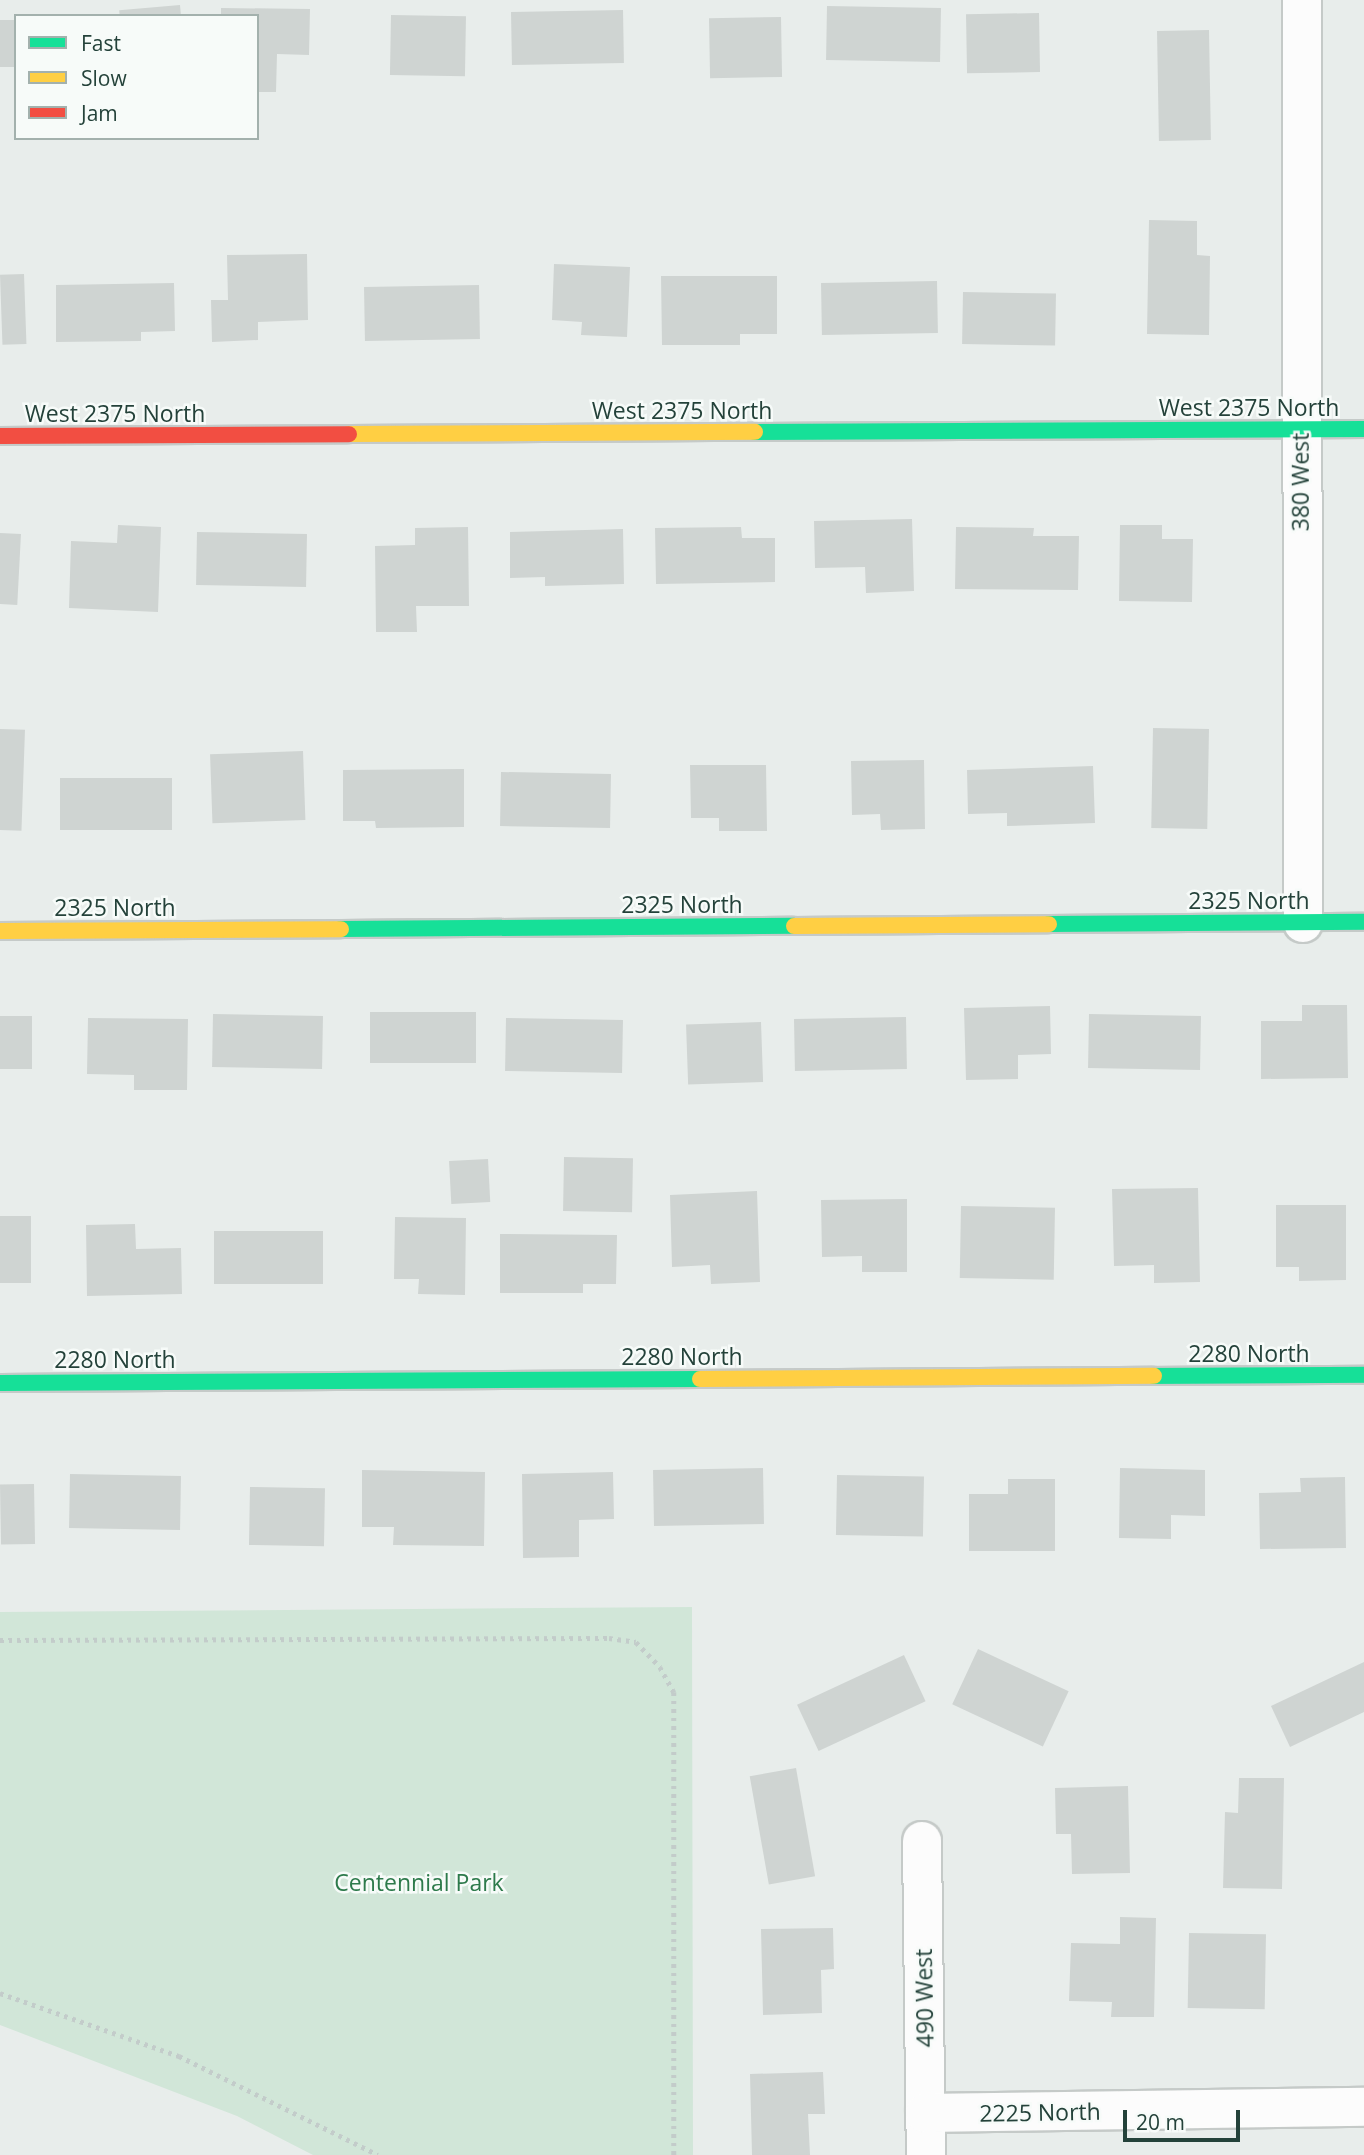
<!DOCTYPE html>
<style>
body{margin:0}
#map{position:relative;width:1364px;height:2155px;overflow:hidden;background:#e8edeb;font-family:"Open Sans",sans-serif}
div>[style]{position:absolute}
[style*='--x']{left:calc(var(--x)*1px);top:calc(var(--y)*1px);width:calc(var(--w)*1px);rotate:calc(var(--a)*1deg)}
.green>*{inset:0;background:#d1e6d8}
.building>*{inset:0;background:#cfd4d2;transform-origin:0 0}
.path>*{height:4.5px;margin-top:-2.25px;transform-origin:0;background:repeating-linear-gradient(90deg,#c3ccca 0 3.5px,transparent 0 8.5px)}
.roads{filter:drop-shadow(2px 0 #c5cac8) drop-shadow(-2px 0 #c5cac8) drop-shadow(0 2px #c5cac8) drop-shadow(0 -2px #c5cac8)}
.street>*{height:38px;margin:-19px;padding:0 19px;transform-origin:19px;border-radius:19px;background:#fcfcfc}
.fast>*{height:16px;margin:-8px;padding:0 8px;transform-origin:8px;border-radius:8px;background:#16e098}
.slow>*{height:16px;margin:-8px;padding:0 8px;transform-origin:8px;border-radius:8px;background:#ffcf43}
.jam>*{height:16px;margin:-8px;padding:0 8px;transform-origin:8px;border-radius:8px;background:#f24e42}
span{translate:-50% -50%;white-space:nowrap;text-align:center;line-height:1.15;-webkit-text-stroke:5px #f7fbf9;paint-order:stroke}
.street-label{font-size:23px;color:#24423a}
.park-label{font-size:23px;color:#2d7a4b}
.legend{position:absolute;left:14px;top:14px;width:245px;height:126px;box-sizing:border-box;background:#f7fbf9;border:2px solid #a3b1ad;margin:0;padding:9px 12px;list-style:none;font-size:21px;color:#24423a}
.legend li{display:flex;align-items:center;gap:14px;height:35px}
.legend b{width:35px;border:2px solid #a3b1ad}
.scale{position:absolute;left:1123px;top:2110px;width:117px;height:32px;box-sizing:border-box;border:4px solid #24423a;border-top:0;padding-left:9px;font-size:21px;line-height:24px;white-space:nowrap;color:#24423a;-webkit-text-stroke:5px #f7fbf9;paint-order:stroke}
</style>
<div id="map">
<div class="green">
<div style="clip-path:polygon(692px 1607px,693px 2155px,313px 2155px,237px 2116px,0 2025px,0 1612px)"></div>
</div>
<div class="building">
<div style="left:180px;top:5px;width:11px;height:61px;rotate:85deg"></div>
<div style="left:827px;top:6px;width:114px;height:54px;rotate:1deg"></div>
<div style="clip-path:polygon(221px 8px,310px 9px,309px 55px,277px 54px,276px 92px,257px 92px,257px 16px,221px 16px)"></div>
<div style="left:623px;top:10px;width:53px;height:112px;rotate:89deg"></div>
<div style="left:1039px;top:13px;width:59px;height:73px;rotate:89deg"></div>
<div style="left:391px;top:15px;width:75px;height:60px;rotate:1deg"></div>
<div style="left:781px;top:17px;width:60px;height:72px;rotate:89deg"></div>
<div style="left:0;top:20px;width:16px;height:47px"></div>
<div style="left:1209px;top:30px;width:110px;height:52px;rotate:89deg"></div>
<div style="clip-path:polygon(1149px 220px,1197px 221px,1197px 255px,1210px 256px,1209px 335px,1147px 334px)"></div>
<div style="clip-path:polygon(307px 254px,308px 320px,258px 322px,258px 340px,212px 342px,211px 300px,228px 300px,227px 255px)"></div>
<div style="clip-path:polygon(554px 264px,630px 267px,627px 337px,581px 335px,582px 322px,552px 320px)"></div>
<div style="left:24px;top:274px;width:70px;height:24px;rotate:88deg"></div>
<div style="clip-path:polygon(661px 276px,777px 276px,777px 334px,740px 334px,740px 345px,662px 345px)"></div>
<div style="left:937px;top:281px;width:52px;height:116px;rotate:89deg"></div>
<div style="clip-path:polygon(174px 283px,175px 331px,141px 332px,141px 341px,56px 342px,56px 285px)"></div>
<div style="left:479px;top:285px;width:54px;height:115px;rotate:89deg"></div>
<div style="left:963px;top:292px;width:93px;height:52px;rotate:1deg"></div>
<div style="clip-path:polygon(912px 519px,914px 591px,866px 593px,865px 567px,815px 568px,814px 521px)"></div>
<div style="clip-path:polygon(118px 525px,161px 527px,158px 612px,69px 608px,71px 541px,117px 543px)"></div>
<div style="clip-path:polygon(1120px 525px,1162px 525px,1162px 539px,1193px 539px,1192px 602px,1119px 601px)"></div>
<div style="clip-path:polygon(468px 527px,469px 606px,416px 606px,417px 632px,376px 632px,375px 546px,415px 545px,415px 528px)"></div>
<div style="clip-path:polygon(741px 527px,742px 538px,775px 538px,775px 582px,656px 584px,655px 528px)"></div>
<div style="clip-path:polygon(956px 527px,1034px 528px,1033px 536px,1079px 536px,1078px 590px,955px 589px)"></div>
<div style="clip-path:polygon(623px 529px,624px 584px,545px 586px,545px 577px,510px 578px,510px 532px)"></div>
<div style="left:197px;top:532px;width:110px;height:53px;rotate:1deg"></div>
<div style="left:0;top:533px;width:21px;height:71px;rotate:3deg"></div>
<div style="left:1153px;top:728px;width:56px;height:100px;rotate:1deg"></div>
<div style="left:0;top:729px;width:25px;height:101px;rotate:2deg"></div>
<div style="left:303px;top:751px;width:69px;height:93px;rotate:88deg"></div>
<div style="clip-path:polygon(924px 760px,925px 829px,881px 830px,880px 814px,852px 815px,851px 761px)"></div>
<div style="clip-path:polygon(690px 765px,766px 765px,767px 831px,719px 831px,719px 818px,691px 818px)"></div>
<div style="clip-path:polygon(1093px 766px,1095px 823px,1007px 826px,1007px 813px,968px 814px,967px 770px)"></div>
<div style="clip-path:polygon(464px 769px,464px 827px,376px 828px,375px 821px,343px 821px,343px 770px)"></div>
<div style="left:501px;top:772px;width:110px;height:54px;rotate:1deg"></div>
<div style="left:172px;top:778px;width:52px;height:112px;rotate:90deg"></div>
<div style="clip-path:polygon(1302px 1005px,1347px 1005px,1348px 1078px,1261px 1079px,1261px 1021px,1302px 1021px)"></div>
<div style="clip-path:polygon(1050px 1006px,1051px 1054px,1018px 1055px,1018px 1079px,966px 1080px,964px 1008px)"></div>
<div style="left:476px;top:1012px;width:51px;height:106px;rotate:90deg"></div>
<div style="left:213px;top:1014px;width:110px;height:53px;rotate:1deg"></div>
<div style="left:1089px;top:1014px;width:112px;height:54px;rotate:1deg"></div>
<div style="left:0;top:1016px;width:32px;height:53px"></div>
<div style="left:906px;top:1017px;width:52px;height:112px;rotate:89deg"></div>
<div style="clip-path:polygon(88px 1018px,188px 1019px,187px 1090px,134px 1090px,134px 1075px,87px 1074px)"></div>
<div style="left:506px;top:1018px;width:117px;height:53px;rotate:1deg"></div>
<div style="left:761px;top:1022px;width:60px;height:75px;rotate:88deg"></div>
<div style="left:564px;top:1157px;width:69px;height:54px;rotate:1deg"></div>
<div style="left:488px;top:1159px;width:43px;height:39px;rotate:87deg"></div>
<div style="clip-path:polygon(1198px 1188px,1200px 1282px,1154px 1283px,1154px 1265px,1114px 1266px,1112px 1189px)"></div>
<div style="clip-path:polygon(757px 1191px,760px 1282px,711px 1284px,710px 1265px,672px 1267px,670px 1195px)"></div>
<div style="clip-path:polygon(907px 1199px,907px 1272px,862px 1272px,862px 1256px,822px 1257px,821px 1200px)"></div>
<div style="clip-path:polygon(1276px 1205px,1346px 1205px,1346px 1280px,1299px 1281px,1299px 1267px,1276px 1267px)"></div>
<div style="left:961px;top:1206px;width:94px;height:72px;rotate:1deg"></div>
<div style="left:0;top:1216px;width:31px;height:67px"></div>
<div style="clip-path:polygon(395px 1217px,466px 1218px,465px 1295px,418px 1294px,419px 1279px,394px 1279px)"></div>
<div style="clip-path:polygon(135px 1224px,136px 1249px,181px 1248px,182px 1294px,87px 1296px,86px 1225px)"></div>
<div style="left:323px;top:1231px;width:53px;height:109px;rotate:90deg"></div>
<div style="clip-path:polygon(500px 1234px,617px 1235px,616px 1284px,583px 1284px,583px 1293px,500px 1293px)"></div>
<div style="left:763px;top:1468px;width:56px;height:110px;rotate:89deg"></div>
<div style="clip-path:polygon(1120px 1468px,1205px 1470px,1205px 1516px,1171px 1515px,1171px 1539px,1119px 1538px)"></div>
<div style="clip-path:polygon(362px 1470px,485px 1472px,484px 1546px,393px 1545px,394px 1527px,362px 1527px)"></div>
<div style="clip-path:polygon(613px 1472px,614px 1519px,579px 1520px,579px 1557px,523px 1558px,522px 1474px)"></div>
<div style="left:70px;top:1474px;width:111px;height:54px;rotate:1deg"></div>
<div style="left:837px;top:1475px;width:87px;height:60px;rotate:1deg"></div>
<div style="clip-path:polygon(1345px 1477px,1346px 1548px,1260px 1549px,1259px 1493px,1301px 1492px,1300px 1478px)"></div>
<div style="clip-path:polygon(1008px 1479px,1055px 1479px,1055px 1551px,969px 1551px,969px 1494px,1008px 1494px)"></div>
<div style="left:34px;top:1484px;width:60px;height:34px;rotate:89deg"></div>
<div style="left:250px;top:1487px;width:75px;height:58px;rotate:1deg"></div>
<div style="left:978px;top:1649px;width:100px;height:61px;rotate:25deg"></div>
<div style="left:904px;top:1655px;width:51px;height:118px;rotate:65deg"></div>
<div style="clip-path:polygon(1364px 1662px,1364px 1712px,1290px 1747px,1271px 1706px)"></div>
<div style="left:796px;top:1768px;width:110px;height:47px;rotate:80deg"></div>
<div style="clip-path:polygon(1239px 1778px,1284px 1778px,1282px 1889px,1223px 1888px,1225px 1812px,1238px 1813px)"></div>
<div style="clip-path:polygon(1128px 1786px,1130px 1873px,1072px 1874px,1071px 1834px,1056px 1834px,1055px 1788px)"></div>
<div style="clip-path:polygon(1120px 1917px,1156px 1918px,1154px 2017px,1111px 2017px,1112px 2002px,1069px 2001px,1071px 1943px,1120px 1944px)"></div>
<div style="clip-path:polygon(833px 1928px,834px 1969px,821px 1970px,822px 2013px,763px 2015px,761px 1929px)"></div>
<div style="left:1189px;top:1933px;width:77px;height:75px;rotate:1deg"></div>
<div style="clip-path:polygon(823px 2072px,825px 2114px,808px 2114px,810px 2155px,752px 2155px,750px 2074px)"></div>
</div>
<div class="path">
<div style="--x:0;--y:1640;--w:609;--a:-0.19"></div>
<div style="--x:609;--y:1638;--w:27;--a:8"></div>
<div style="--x:636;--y:1642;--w:35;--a:46"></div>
<div style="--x:660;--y:1667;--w:29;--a:61"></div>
<div style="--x:674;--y:1692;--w:463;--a:90"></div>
<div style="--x:0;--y:1993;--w:190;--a:19.4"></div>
<div style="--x:179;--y:2056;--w:222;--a:26.4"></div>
</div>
<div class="roads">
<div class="street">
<div style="--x:1302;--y:0;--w:923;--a:89.94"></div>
<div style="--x:922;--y:1841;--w:314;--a:89.3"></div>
<div style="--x:925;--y:2113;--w:439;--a:-0.8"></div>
</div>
<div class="fast">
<div style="--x:755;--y:432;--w:609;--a:-0.28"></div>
<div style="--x:1049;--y:924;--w:315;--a:-0.4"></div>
<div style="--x:341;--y:929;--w:453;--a:-0.4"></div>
<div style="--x:1154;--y:1376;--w:210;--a:-0.3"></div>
<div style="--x:0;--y:1383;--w:700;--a:-0.33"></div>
</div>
<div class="slow">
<div style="--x:349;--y:434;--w:406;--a:-0.3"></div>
<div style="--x:794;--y:926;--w:255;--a:-0.4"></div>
<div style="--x:0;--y:931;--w:341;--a:-0.3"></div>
<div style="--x:700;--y:1379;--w:454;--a:-0.4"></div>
</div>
<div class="jam">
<div style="--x:0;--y:436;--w:349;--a:-0.3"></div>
</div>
</div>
<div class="street-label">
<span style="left:1249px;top:407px">West 2375 North</span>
<span style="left:682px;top:410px">West 2375 North</span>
<span style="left:115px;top:413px">West 2375 North</span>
<span style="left:1300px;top:482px;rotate:-90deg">380 West</span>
<span style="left:1249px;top:900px">2325 North</span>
<span style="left:682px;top:904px">2325 North</span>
<span style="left:115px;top:907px">2325 North</span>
<span style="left:1249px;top:1353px">2280 North</span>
<span style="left:682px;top:1356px">2280 North</span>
<span style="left:115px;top:1359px">2280 North</span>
<span style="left:924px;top:1998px;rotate:-91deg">490 West</span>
<span style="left:1040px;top:2112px;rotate:-1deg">2225 North</span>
</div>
<div class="park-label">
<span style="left:419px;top:1882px">Centennial Park</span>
</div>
<ul class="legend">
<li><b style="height:9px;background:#16e098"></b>Fast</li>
<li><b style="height:9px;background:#ffcf43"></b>Slow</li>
<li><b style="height:9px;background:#f24e42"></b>Jam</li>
</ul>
<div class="scale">20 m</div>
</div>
